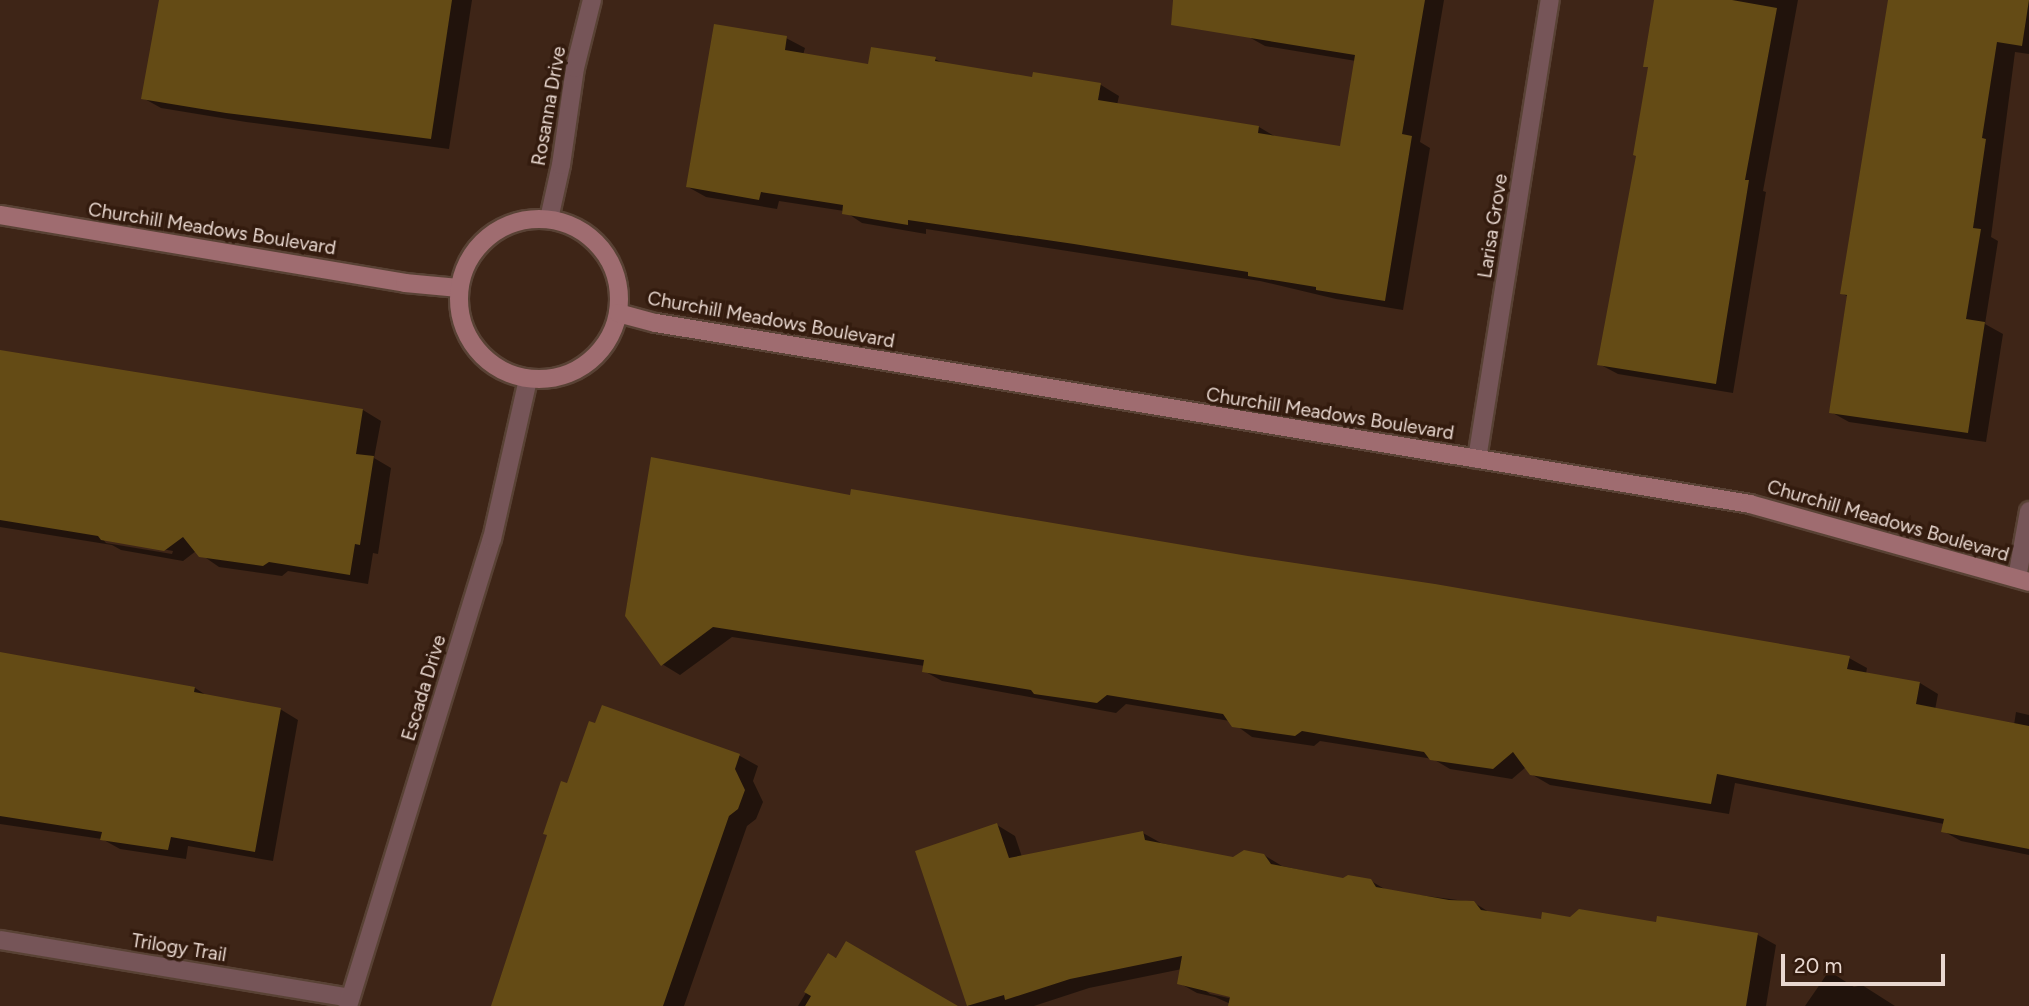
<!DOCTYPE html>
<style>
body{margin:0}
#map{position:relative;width:2029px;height:1006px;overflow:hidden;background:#3e2517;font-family:Figtree,sans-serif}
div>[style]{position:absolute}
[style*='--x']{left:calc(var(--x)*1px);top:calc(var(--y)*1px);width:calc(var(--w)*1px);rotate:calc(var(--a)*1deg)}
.shadow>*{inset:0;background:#0007}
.building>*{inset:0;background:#644b15}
.roads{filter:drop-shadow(2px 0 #594235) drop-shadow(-2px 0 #594235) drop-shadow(0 2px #594235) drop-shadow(0 -2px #594235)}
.street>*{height:18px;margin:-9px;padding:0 9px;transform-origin:9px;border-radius:9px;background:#765558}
.secondary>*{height:18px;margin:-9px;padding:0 9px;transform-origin:9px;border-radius:9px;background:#9f6c70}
.secondary>.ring{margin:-9px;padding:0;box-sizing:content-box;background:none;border:18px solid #9f6c70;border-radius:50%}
span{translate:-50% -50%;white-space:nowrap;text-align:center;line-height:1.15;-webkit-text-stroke:7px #331b0e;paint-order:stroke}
.street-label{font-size:19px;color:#e9d8d0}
.scale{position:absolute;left:1781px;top:954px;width:164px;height:32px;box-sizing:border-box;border:4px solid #e9d8d0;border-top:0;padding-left:9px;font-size:21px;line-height:24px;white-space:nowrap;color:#e9d8d0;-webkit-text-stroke:5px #331b0e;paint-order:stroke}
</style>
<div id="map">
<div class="shadow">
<div style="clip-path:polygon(160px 0,472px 0,449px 149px,246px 122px,161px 108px,143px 98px)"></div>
<div style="clip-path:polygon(1253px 0,1444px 0,1420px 142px,1430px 148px,1403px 310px,1336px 299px,1260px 281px,926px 229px,926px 234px,862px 223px,844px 211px,779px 201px,777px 209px,706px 197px,688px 187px,786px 38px,805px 48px,803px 55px,869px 66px,935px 59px,946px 65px,1033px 79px,1101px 85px,1119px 96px,1117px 105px,1259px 127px,1276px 137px,1341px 148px,1356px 61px,1265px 46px,1247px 36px)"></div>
<div style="clip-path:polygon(1656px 0,1798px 0,1763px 191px,1766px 192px,1733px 393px,1618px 374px,1599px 364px,1638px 156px,1650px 68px,1645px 66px)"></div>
<div style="clip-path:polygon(1889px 0,2029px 0,2029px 54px,2015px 52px,1991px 237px,1998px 241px,1985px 324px,2003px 334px,1986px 442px,1849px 422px,1831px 412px,1849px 297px,1841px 293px)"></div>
<div style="clip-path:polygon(evenodd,0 352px,363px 410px,381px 421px,374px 458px,391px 468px,378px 554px,373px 553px,368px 584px,288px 571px,282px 576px,219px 567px,196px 551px,183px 561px,121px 550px,112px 545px,0 527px,0 352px,102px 538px,173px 551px,172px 554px,106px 543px,102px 538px)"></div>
<div style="clip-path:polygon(851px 497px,1849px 658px,1867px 668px,1866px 674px,1920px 683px,1938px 694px,1935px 710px,2014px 725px,2016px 712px,2029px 715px,2029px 855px,1961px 841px,1943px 831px,1944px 824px,1735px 783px,1729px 814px,1550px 785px,1531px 774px,1526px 767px,1512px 779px,1450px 769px,1433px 759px,1320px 741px,1314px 746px,1252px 737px,1230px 721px,1126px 704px,1116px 713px,942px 681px,924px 671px,925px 666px,732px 637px,680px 675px,662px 664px)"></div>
<div style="clip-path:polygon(0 654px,195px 688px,209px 697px,280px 709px,298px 720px,273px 861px,188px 846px,186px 859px,120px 849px,102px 839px,0 824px)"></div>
<div style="clip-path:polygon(603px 707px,740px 756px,758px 766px,753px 781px,763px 802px,756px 819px,747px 826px,684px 1006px,495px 1006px,568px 786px)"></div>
<div style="clip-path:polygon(evenodd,997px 825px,1015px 836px,1022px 857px,1143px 833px,1161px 843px,1234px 859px,1264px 855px,1282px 866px,1344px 879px,1371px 881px,1388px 891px,1473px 902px,1492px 914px,1542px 921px,1571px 919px,1658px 924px,1658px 918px,1758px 935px,1776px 945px,1766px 1006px,1235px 1006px,1215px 997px,1197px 993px,1179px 983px,1182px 969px,1089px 988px,1034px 1006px,968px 1006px,918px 852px,997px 825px,1205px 990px,1238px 997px,1238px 1000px,1210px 994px,1205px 990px)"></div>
<div style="clip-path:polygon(829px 955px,954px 1006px,798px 1006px)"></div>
<div style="clip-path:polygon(1829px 971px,1854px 987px,1862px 985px,1895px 1006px,1805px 1006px)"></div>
</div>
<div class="building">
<div style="clip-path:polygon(159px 0,452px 0,431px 139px,226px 113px,141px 99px)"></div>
<div style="clip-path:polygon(1173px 0,1425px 0,1402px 134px,1412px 136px,1385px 301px,1316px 290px,1316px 287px,1248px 276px,1248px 272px,1074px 244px,908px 220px,908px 225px,842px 214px,843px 205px,761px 192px,759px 200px,686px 187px,714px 24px,787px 36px,785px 50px,868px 64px,871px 47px,936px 57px,935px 61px,1032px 77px,1033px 72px,1101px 83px,1098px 100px,1259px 126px,1258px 133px,1340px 146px,1355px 55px,1171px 25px)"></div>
<div style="clip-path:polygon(1654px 0,1732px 0,1777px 8px,1745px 180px,1749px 180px,1716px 384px,1597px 365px,1636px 156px,1633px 155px,1648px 67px,1643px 67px)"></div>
<div style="clip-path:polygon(1888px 0,2029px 0,2022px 46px,1997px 42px,1982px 138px,1986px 139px,1973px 228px,1981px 229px,1966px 319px,1985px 322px,1968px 433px,1829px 413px,1847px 295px,1840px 294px)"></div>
<div style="clip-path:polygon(0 350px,363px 409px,356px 454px,374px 456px,360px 545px,355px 544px,350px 575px,269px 562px,263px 566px,199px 557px,183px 537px,164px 551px,101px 540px,98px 536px,0 520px)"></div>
<div style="clip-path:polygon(651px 457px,850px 495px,851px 489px,1248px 556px,1435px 584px,1850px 656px,1847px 669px,1920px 682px,1916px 704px,2029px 726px,2029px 849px,1941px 832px,1944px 819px,1717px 774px,1711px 804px,1530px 775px,1513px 752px,1493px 769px,1430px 760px,1424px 752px,1302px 731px,1295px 736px,1232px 727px,1223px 714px,1107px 695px,1097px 703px,1034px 694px,1031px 690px,922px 672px,924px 660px,713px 627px,661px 666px,625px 616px)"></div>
<div style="clip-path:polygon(0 652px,195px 687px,194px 692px,281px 708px,255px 852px,171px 837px,168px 850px,100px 840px,102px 832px,0 816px)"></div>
<div style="clip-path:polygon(602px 705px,740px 754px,735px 769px,745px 790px,738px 809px,729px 816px,663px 1006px,491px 1006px,547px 835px,543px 834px,561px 781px,567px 783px,589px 721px,595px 723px)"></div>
<div style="clip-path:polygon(997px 823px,1009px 858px,1143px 831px,1145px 840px,1233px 857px,1244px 850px,1264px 854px,1271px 864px,1343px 878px,1348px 875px,1371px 879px,1376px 887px,1449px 900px,1474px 901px,1481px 910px,1541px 919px,1542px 912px,1570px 917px,1579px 909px,1656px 922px,1657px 916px,1758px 933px,1746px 1006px,1228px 1006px,1230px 997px,1177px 984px,1182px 956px,1070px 979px,1005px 1000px,1004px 995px,967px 1006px,915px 851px)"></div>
<div style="clip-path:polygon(846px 941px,958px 1006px,805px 1006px,811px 996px,804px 992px,828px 953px,836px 958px)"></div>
</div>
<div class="roads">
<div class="street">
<div style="--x:549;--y:219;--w:55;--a:-77.5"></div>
<div style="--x:561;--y:165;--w:98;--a:-81.8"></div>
<div style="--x:575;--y:68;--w:70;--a:-76"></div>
<div style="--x:1477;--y:459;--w:465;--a:-81"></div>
<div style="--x:2017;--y:578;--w:68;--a:-79.8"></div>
<div style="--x:0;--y:940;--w:355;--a:9.4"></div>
<div style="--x:348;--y:1006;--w:489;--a:-72.9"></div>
<div style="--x:492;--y:539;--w:164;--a:-77.3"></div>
</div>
<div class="secondary">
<div style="--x:0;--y:215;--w:411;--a:9.5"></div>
<div style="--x:405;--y:283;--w:54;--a:5.3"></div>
<div class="ring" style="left:459px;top:219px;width:142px;height:142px"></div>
<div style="--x:618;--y:313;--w:39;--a:15"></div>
<div style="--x:656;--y:323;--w:1109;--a:9.39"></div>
<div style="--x:1750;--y:504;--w:290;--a:15.6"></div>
</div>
</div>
<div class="street-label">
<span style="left:549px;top:106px;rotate:-80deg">Rosanna Drive</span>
<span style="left:1493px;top:226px;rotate:-81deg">Larisa Grove</span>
<span style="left:212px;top:229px;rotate:9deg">Churchill Meadows Boulevard</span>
<span style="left:771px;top:320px;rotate:10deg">Churchill Meadows Boulevard</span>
<span style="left:1330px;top:414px;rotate:9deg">Churchill Meadows Boulevard</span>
<span style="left:1888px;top:521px;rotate:16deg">Churchill Meadows Boulevard</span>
<span style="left:424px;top:688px;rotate:-73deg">Escada Drive</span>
<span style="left:179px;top:948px;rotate:9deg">Trilogy Trail</span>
</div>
<div class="scale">20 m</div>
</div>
